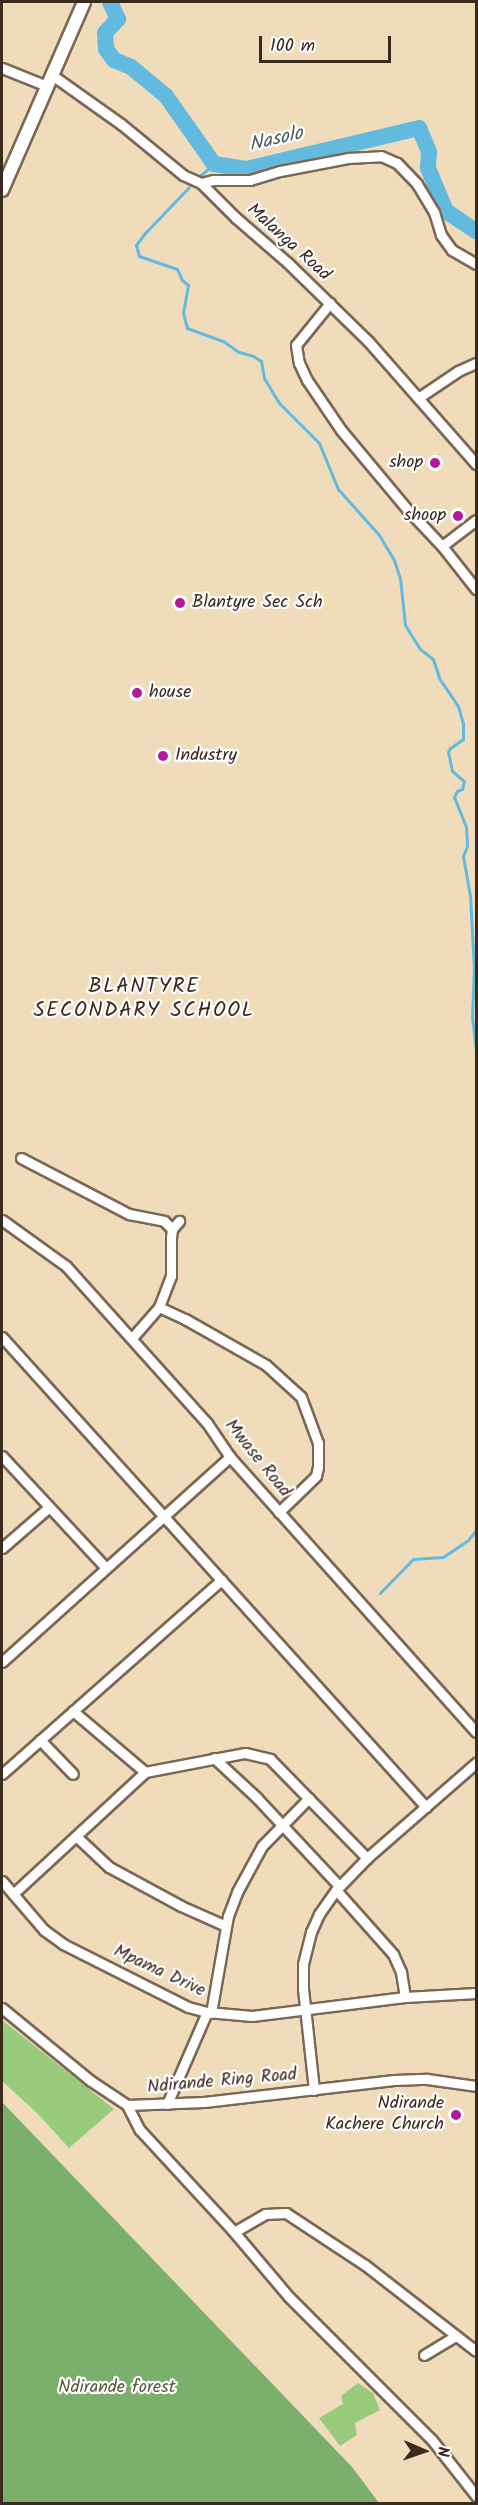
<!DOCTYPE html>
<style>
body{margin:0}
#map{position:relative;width:478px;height:2505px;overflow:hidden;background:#f0dcbb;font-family:Kalam,sans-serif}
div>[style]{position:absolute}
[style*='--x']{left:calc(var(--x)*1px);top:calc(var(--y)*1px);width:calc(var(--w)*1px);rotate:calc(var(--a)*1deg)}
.green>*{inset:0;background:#98cb7c}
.forest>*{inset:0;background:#7aaf6c}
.stream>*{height:3px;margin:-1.5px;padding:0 1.5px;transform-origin:1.5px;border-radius:1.5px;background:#62badf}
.river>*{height:16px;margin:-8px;padding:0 8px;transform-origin:8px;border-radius:8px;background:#62badf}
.roads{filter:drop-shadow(2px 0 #7a6855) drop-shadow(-2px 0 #7a6855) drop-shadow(0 2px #7a6855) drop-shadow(0 -2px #7a6855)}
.minor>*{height:9px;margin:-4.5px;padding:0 4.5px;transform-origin:4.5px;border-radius:4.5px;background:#fff}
.major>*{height:12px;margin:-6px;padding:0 6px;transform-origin:6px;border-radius:6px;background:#fff}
.dots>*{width:16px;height:16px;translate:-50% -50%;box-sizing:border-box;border:3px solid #fff;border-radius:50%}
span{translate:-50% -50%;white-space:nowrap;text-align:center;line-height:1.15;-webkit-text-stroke:4.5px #fff;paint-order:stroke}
.street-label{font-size:18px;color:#3b2a1e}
.poi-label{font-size:18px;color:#3b2a1e}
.right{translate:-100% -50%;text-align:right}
.left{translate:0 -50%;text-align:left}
.park-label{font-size:18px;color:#575a3a}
.water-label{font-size:20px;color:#495c62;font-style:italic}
.quarter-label{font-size:21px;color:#3b2a1e;letter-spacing:1.5px}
.frame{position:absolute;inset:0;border:3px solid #3b2a1e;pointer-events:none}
.north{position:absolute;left:394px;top:2421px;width:60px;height:60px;-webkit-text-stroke:4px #fff;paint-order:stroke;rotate:92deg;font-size:16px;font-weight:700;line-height:24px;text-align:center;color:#3b2a1e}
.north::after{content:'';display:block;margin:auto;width:21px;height:27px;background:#3b2a1e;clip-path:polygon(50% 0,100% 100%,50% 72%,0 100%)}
.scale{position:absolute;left:259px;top:36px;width:132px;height:27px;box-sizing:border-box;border:3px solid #3b2a1e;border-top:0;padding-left:8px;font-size:18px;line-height:21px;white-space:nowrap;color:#3b2a1e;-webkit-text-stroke:4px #fff;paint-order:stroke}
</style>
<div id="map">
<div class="green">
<div style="clip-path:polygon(2px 2020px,114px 2109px,69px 2148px,38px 2114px,2px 2081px)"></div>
<div style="clip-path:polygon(358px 2383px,373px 2393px,380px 2410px,355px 2423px,357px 2435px,340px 2446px,319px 2418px,343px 2404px,341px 2396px)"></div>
</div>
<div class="forest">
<div style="clip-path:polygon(2px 2102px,352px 2467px,379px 2503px,2px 2503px)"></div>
</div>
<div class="stream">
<div style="--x:197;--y:178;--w:22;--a:-39"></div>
<div style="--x:189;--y:187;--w:64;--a:133.7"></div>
<div style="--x:145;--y:233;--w:15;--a:127"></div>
<div style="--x:136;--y:245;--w:11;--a:75"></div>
<div style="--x:139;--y:256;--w:40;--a:18.9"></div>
<div style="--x:177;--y:269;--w:12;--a:66"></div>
<div style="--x:182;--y:280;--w:8;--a:40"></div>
<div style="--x:188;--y:285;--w:28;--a:100"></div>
<div style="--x:183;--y:313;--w:16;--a:75"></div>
<div style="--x:187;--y:328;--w:38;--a:20"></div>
<div style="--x:223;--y:341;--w:19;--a:35"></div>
<div style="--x:239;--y:352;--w:15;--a:16"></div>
<div style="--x:253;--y:356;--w:9;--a:32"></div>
<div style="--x:261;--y:361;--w:17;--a:80"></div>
<div style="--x:264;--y:378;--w:29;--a:59"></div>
<div style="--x:279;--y:403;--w:57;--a:45"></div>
<div style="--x:319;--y:443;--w:50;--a:67.6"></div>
<div style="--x:338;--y:489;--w:62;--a:48.3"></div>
<div style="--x:379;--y:535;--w:29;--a:59"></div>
<div style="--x:394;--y:560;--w:19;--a:72"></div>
<div style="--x:400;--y:578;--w:47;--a:83.9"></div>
<div style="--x:405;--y:625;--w:28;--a:58"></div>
<div style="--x:420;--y:649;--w:16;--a:38"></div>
<div style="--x:433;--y:659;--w:20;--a:72"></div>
<div style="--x:439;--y:678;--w:34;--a:56"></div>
<div style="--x:458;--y:706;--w:18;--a:74"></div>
<div style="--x:463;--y:723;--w:16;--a:90"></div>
<div style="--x:463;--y:739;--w:16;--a:145"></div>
<div style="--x:450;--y:748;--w:4;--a:117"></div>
<div style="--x:448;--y:752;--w:19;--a:78"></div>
<div style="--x:452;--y:771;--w:16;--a:40"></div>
<div style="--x:464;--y:781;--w:8;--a:104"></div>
<div style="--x:462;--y:789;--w:5;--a:158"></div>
<div style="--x:457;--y:791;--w:7;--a:117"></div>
<div style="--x:454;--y:797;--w:31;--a:68"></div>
<div style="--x:466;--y:826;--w:20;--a:87"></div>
<div style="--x:467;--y:846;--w:11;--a:112"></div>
<div style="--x:463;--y:856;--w:40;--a:80"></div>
<div style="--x:470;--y:895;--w:73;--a:86.9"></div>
<div style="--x:474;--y:968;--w:49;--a:92.3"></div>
<div style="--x:472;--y:1017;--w:35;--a:83"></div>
<div style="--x:380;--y:1593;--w:47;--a:-45.9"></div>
<div style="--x:413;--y:1559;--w:30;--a:-4"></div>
<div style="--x:443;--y:1557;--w:30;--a:-34"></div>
<div style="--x:468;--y:1540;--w:13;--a:-51"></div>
</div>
<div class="river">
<div style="--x:110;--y:2;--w:19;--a:65"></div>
<div style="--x:118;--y:19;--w:19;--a:133"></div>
<div style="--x:105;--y:33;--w:16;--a:86"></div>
<div style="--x:106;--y:49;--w:14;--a:54"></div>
<div style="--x:114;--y:60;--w:18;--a:22"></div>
<div style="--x:131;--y:67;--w:45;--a:39.6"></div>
<div style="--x:166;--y:96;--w:83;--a:54.8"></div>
<div style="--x:214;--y:164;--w:32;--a:9"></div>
<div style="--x:246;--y:169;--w:178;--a:-13.3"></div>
<div style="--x:419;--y:128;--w:26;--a:67"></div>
<div style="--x:429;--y:152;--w:16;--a:94"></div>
<div style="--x:428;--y:168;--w:47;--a:67.3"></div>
<div style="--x:446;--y:211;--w:36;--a:34"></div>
</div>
<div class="roads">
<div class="minor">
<div style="--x:2;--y:68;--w:48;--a:21.8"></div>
<div style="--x:52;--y:75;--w:85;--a:35.4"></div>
<div style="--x:121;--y:124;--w:80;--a:39.4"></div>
<div style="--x:183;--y:175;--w:20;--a:24"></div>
<div style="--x:201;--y:183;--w:48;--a:45"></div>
<div style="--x:235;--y:217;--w:70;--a:41"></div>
<div style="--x:288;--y:263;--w:112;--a:44.3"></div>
<div style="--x:368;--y:341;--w:164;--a:48.7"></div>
<div style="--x:201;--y:183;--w:12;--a:-14"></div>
<div style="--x:213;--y:180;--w:37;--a:0"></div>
<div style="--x:250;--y:180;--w:31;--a:-17"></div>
<div style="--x:280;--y:171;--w:69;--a:-10.8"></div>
<div style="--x:348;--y:158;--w:33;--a:-3"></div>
<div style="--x:381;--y:156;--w:17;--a:24"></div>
<div style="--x:397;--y:163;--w:29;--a:46"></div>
<div style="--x:417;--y:184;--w:33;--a:59"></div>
<div style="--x:434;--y:212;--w:24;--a:73"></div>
<div style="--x:441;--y:235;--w:19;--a:54"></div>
<div style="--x:452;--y:250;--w:28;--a:30"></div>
<div style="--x:330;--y:303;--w:54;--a:129"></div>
<div style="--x:296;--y:345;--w:18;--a:81"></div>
<div style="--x:299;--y:363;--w:19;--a:65"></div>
<div style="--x:307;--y:380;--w:60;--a:55.8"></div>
<div style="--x:341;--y:430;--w:103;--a:50.1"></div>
<div style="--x:407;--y:509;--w:51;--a:46.6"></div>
<div style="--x:442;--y:546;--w:55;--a:51.7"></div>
<div style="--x:418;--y:398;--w:48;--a:-34"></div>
<div style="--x:458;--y:371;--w:20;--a:-24"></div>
<div style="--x:442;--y:546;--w:43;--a:-37.4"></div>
<div style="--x:21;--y:1158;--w:122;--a:27.4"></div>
<div style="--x:129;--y:1214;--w:36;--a:11"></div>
<div style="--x:164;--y:1221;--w:11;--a:45"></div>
<div style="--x:2;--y:1220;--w:79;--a:35.7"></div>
<div style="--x:66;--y:1266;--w:211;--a:48.1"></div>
<div style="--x:207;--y:1423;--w:41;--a:55.9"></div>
<div style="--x:230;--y:1457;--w:369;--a:48.2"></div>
<div style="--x:159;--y:1307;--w:33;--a:-69"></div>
<div style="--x:171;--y:1276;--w:38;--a:-90"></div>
<div style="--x:171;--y:1238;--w:9;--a:-84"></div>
<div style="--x:172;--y:1229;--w:11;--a:-49"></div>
<div style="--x:2;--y:1337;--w:633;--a:47.95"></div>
<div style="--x:132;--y:1338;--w:41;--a:-48.9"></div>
<div style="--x:159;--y:1307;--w:29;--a:25"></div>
<div style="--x:185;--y:1319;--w:93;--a:29.6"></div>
<div style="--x:266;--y:1365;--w:47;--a:42.4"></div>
<div style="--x:301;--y:1397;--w:49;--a:69.7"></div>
<div style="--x:318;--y:1443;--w:24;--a:90"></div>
<div style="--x:318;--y:1467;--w:9;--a:103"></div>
<div style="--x:316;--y:1476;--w:52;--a:135.8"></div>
<div style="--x:2;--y:1456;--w:151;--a:47.1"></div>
<div style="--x:2;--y:1548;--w:61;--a:-41"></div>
<div style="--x:2;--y:1662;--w:307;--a:-42"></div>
<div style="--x:73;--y:1711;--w:94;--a:40.3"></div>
<div style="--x:40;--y:1740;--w:47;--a:45.9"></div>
<div style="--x:214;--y:1758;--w:59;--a:42.9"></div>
<div style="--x:257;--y:1798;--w:120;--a:47"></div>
<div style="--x:2;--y:1774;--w:293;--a:-41.5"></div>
<div style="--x:77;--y:1837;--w:44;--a:43.2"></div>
<div style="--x:109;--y:1867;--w:82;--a:28.4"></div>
<div style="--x:181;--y:1906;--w:49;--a:24"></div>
<div style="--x:2;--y:1881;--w:65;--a:49.4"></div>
<div style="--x:44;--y:1930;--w:24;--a:36"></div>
<div style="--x:63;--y:1944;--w:140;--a:26.7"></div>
<div style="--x:188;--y:2007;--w:20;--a:15"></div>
<div style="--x:207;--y:2012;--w:45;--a:5.1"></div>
<div style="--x:252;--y:2016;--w:154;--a:-7.1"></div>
<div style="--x:405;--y:1997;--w:71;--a:-3.2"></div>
<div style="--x:336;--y:1890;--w:86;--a:48.3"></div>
<div style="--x:393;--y:1954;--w:20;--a:66"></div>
<div style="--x:401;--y:1972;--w:25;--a:81"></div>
<div style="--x:13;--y:1894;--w:180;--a:-42.7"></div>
<div style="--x:145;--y:1772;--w:102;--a:-10.8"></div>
<div style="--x:245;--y:1753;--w:26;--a:13"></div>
<div style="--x:270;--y:1759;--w:139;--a:45.6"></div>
<div style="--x:2;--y:2008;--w:115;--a:39.4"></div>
<div style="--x:91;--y:2081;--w:43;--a:33.7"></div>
<div style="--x:127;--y:2105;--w:77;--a:-2.2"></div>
<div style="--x:204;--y:2102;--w:191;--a:-6.6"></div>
<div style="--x:394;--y:2080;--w:33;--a:-2"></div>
<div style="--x:427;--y:2079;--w:49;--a:8.1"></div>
<div style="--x:211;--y:2013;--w:98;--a:-80.1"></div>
<div style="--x:228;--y:1916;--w:26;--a:-69"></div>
<div style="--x:237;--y:1892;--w:52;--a:-61.5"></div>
<div style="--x:262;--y:1846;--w:67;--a:-45.6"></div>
<div style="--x:314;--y:2090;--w:102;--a:-96.2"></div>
<div style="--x:303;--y:1989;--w:25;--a:-90"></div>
<div style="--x:303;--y:1964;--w:33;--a:-76"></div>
<div style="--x:311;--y:1932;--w:20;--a:-66"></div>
<div style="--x:319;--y:1914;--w:29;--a:-55"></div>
<div style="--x:336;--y:1890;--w:45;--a:-45.9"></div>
<div style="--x:367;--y:1858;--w:145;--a:-41.1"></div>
<div style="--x:167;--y:2104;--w:100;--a:-66.5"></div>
<div style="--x:127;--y:2105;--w:28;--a:63"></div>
<div style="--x:140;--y:2130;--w:139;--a:47.3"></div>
<div style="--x:234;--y:2232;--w:85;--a:49.8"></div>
<div style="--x:289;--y:2297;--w:202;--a:45"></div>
<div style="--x:432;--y:2440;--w:71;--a:51.8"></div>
<div style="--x:234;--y:2232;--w:36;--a:-30"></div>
<div style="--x:265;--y:2214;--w:21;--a:-3"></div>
<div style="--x:286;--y:2213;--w:95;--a:33.4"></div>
<div style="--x:365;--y:2265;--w:140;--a:37.8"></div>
<div style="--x:424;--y:2355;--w:37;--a:-31"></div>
</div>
<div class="major">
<div style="--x:2;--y:190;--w:205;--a:-66.4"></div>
</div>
</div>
<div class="dots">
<div style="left:435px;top:463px;background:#b5179e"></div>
<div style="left:458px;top:516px;background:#b5179e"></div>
<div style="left:180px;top:603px;background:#b5179e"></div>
<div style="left:137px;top:693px;background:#b5179e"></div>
<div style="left:163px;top:756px;background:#b5179e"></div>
<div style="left:456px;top:2115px;background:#b5179e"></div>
</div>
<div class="street-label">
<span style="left:288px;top:243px;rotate:42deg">Malanga Road</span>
<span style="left:257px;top:1459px;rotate:51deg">Mwase Road</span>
<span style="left:159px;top:1972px;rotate:25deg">Mpama Drive</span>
<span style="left:222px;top:2082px;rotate:-5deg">Ndirande Ring Road</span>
</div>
<div class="poi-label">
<span class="right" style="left:423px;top:463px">shop</span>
<span class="right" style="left:446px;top:516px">shoop</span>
<span class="left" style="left:192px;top:603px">Blantyre Sec Sch</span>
<span class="left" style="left:149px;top:693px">house</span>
<span class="left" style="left:175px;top:756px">Industry</span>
<span class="right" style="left:444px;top:2115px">Ndirande<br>Kachere Church</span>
</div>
<div class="park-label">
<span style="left:117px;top:2388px">Ndirande forest</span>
</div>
<div class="water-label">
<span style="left:276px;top:140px;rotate:-13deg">Nasolo</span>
</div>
<div class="quarter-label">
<span style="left:144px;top:999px">BLANTYRE<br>SECONDARY SCHOOL</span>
</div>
<div class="frame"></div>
<div class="north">N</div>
<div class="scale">100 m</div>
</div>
